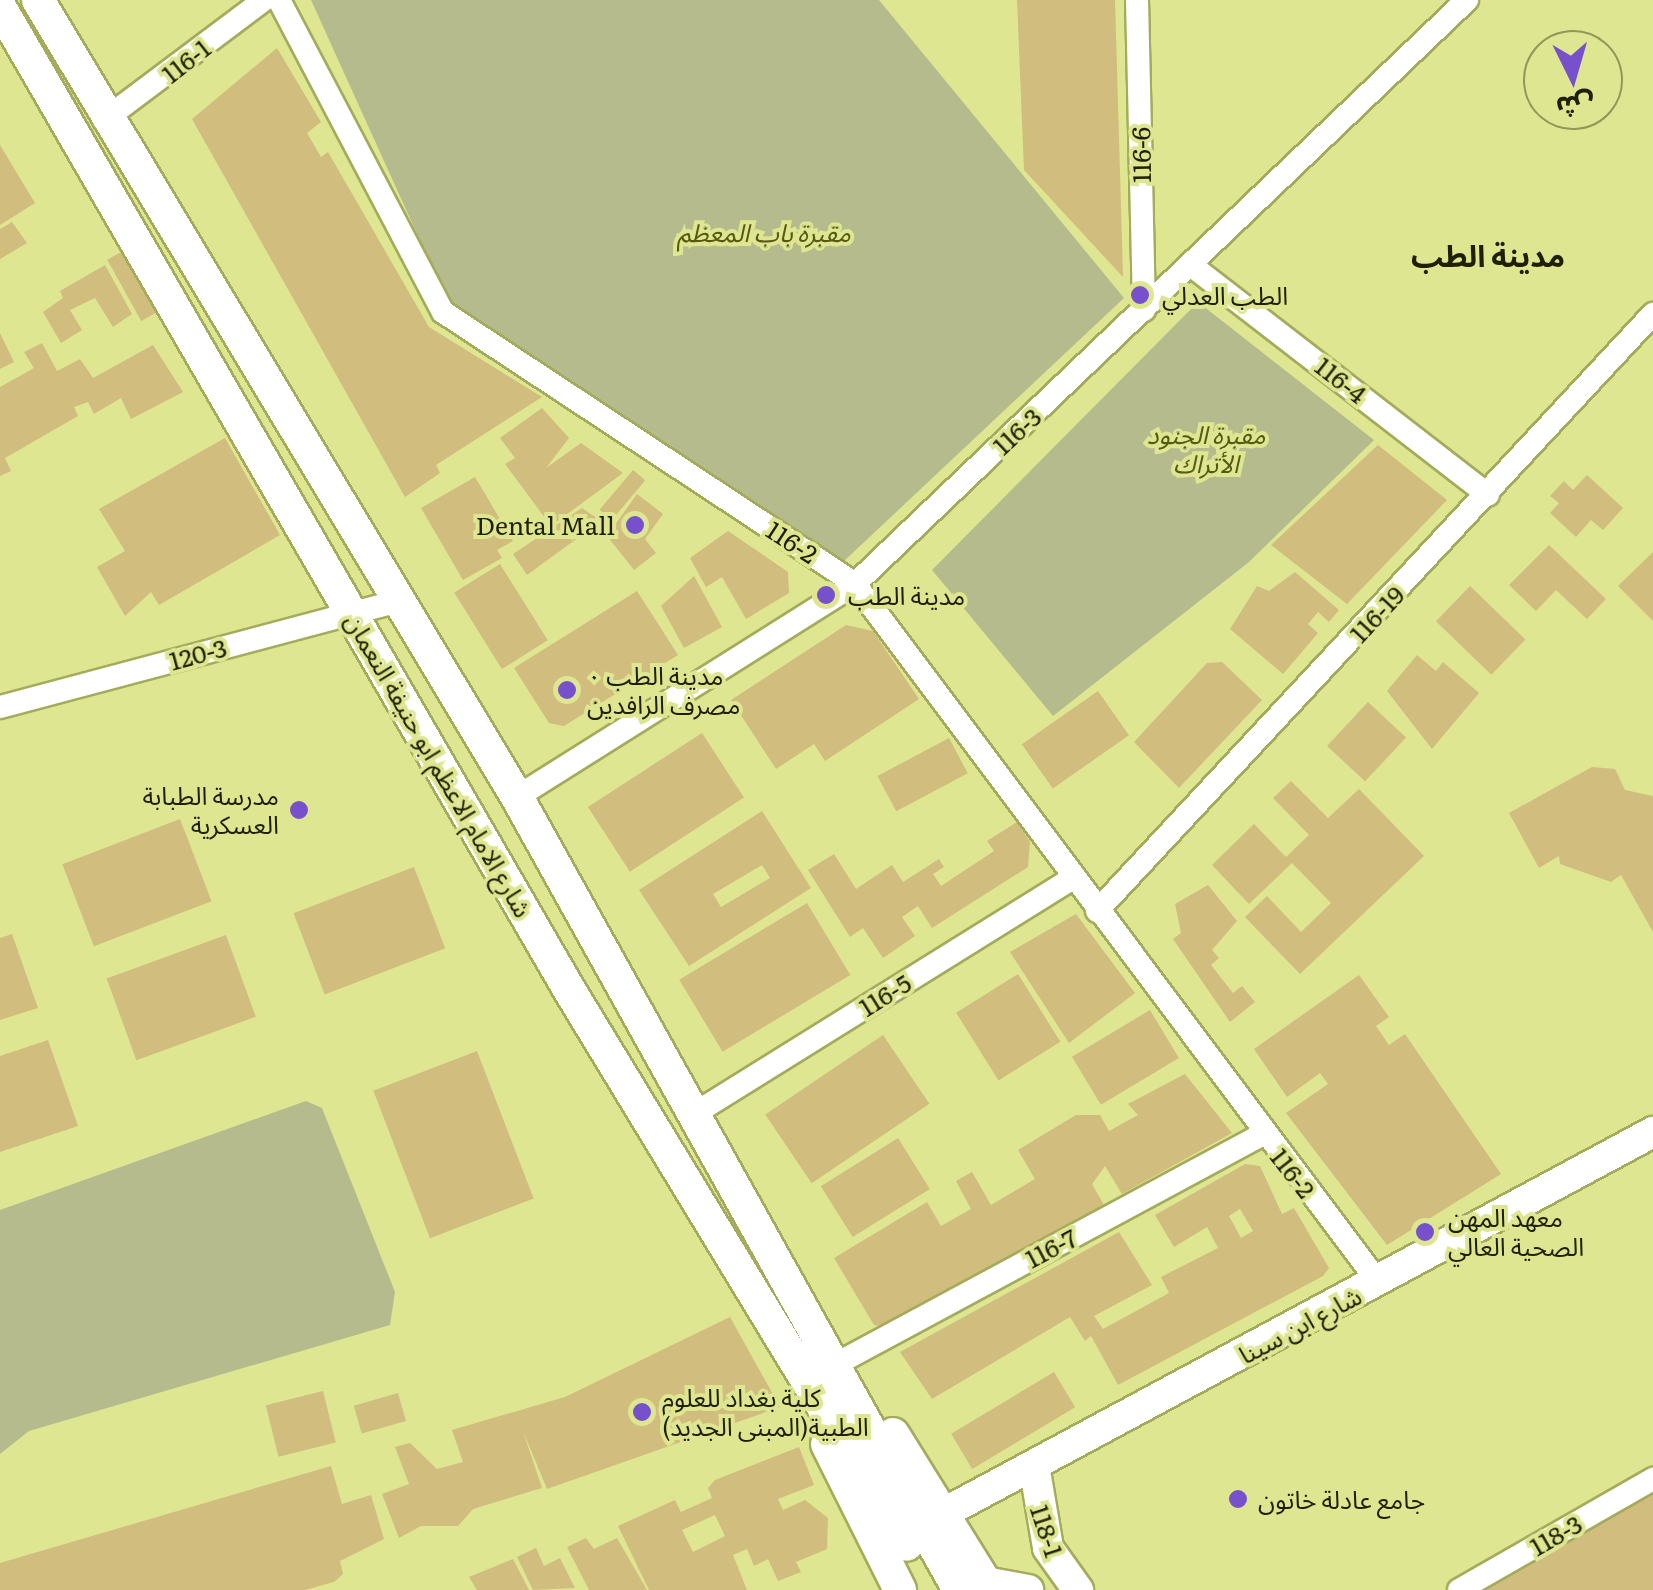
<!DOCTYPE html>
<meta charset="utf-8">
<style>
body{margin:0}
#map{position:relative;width:1653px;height:1590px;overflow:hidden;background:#dee692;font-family:Literata,"Noto Sans Arabic",serif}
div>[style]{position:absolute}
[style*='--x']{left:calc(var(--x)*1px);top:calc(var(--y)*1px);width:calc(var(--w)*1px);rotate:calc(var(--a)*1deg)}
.green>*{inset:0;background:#b6bb8d}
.building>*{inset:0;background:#d1bd7d;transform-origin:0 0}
.roads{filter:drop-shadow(2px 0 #a4ab5a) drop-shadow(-2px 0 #a4ab5a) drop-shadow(0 2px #a4ab5a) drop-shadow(0 -2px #a4ab5a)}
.minor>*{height:22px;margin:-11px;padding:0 11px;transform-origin:11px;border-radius:11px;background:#fff}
.tertiary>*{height:30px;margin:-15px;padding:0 15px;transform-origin:15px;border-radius:15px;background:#fff}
.secondary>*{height:32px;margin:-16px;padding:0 16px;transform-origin:16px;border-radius:16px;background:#fff}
.dots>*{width:28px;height:28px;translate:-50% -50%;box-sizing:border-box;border:5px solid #dee692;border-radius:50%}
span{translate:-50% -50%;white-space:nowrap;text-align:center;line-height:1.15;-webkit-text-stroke:8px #dee692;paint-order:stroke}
.street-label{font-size:25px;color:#1e2000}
.park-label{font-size:25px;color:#565a10;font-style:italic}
.poi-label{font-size:25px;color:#1e2000}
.left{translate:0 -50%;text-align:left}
.right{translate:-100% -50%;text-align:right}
.quarter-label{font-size:30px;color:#1e2000;font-weight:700}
.north{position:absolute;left:1523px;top:30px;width:100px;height:100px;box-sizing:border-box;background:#dee692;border:2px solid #919758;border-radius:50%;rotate:175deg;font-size:28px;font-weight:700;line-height:40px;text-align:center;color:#1e2000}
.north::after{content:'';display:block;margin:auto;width:35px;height:45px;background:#7651cb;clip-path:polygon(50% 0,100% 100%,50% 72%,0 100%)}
</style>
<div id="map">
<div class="green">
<div style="clip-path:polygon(311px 0,879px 0,1124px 298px,843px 562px,447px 300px)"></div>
<div style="clip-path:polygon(1198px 302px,1374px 440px,1249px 562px,1053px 716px,932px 570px)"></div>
<div style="clip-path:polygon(306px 1101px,322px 1108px,395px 1292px,390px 1325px,29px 1431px,0 1454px,0 1210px)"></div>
</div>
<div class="building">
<div style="clip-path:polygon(1017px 0,1115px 0,1123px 277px,1024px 170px)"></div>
<div style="clip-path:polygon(277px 48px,321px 122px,307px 133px,321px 157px,328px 152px,429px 327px,542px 397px,436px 465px,440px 473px,405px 497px,192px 119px)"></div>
<div style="clip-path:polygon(0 145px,35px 203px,0 225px)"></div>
<div style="clip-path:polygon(12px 222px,27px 243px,0 259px,0 229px)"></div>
<div style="left:123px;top:251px;width:70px;height:18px;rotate:61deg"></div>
<div style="clip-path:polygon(105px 265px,132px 314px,113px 327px,95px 298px,70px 310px,82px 330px,61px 343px,43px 312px,63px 298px,60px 291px)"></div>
<div style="clip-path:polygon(0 333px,14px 362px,0 369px)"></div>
<div style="clip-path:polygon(42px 343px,57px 371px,80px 359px,93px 378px,153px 345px,183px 392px,131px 419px,121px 398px,94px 414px,88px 402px,74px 407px,78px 416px,5px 458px,11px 471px,0 476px,0 387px,34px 368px,24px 352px)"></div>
<div style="clip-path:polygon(542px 408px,569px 438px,546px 468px,581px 443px,623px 473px,551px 526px,505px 464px,515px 458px,500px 438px)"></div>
<div style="clip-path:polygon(225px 438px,280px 535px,159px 605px,151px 592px,125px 616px,97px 567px,125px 551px,99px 509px)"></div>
<div style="clip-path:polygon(1378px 445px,1447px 500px,1347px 604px,1271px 545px)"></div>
<div style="left:633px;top:470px;width:16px;height:52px;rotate:40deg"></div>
<div style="clip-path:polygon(1587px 475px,1623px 508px,1603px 530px,1591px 520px,1576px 537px,1550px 513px,1559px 503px,1550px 496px,1564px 481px,1573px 490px)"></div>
<div style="clip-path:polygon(475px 477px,513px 541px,497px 550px,502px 558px,463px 580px,421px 508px)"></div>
<div style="clip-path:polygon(637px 494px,663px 514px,645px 539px,656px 553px,634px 570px,607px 536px)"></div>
<div style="clip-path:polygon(582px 508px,601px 521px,527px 575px,513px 554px)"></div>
<div style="clip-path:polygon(728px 531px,788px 572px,789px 593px,746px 619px,722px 577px,706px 587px,690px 558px)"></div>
<div style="clip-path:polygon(1549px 545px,1606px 599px,1587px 619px,1556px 590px,1536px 611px,1509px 585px)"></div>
<div style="clip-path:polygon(1653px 552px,1653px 621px,1618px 586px)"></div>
<div style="left:500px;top:564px;width:90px;height:54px;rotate:58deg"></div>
<div style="clip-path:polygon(1295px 572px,1339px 610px,1329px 622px,1318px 612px,1308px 624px,1318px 633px,1283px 674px,1230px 629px,1257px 586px,1269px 591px)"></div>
<div style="clip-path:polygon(694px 576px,722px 627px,684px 648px,661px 606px)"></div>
<div style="left:1470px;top:586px;width:77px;height:49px;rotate:44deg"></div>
<div style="clip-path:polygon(637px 591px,678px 655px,564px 726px,549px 723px,514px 668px)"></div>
<div style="clip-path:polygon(846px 625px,873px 631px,919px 699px,825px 761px,814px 744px,776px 769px,731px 700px)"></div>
<div style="clip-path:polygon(1417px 655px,1436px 671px,1443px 662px,1479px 693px,1432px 749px,1387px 691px)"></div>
<div style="clip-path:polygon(1222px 662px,1262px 700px,1179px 788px,1134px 742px,1207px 663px)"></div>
<div style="left:1098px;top:691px;width:54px;height:93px;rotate:55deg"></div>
<div style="left:1368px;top:702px;width:52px;height:60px;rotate:43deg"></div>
<div style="left:702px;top:733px;width:77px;height:136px;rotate:57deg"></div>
<div style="left:949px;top:738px;width:40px;height:81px;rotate:62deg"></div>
<div style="clip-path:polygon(1592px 767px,1615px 769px,1625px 790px,1653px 796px,1653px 932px,1621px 875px,1611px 882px,1560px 864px,1559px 856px,1539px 868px,1509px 813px)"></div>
<div style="clip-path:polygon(1291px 781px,1328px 818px,1359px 789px,1424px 856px,1300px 974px,1245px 917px,1267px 896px,1301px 932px,1331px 903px,1292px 863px,1249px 904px,1212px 865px,1254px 824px,1286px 857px,1309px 835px,1273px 798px)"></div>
<div style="clip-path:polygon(evenodd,762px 811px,811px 888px,689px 966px,639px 890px,762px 811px,762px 865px,770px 878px,721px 907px,713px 894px,762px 865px)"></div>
<div style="left:180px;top:819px;width:88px;height:126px;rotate:69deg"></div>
<div style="clip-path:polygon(1017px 822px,1030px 842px,1028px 867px,932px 928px,918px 906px,902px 917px,915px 936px,883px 958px,863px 928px,850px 937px,808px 870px,834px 854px,856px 889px,892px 865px,903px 882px,939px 859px,944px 867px,933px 874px,941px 886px,994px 851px,987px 841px)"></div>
<div style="left:414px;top:867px;width:87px;height:129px;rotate:69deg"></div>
<div style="clip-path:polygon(1208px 885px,1237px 921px,1212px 950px,1219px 958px,1211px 965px,1233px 993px,1242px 986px,1255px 1002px,1230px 1022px,1173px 939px,1181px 933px,1175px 904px)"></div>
<div style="left:807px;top:903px;width:84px;height:149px;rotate:59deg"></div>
<div style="clip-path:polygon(1076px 914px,1135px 993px,1069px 1043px,1010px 952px)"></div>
<div style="clip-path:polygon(12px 934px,38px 1008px,0 1020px,0 938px)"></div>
<div style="left:226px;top:935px;width:87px;height:127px;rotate:70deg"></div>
<div style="left:1018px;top:974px;width:80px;height:73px;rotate:58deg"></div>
<div style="clip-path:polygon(1359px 975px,1389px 1017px,1376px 1026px,1389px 1045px,1405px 1034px,1501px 1174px,1387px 1245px,1286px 1113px,1328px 1084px,1320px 1073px,1287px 1097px,1254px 1049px)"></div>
<div style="left:1150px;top:1010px;width:56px;height:91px;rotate:59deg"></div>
<div style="left:883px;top:1035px;width:83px;height:142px;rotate:56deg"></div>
<div style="clip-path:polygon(48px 1040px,78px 1126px,0 1152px,0 1056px)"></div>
<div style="left:477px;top:1051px;width:158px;height:111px;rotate:69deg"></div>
<div style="clip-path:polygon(1185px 1074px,1232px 1133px,1122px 1194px,1105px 1166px,1092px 1184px,1104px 1205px,888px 1327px,874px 1325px,834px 1258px,927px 1202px,941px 1226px,971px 1209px,956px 1181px,972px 1172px,991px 1205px,1035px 1179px,1018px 1150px,1076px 1115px,1100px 1115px,1109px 1131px,1138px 1115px,1128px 1104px)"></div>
<div style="left:898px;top:1138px;width:60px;height:91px;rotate:58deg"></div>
<div style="clip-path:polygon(evenodd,1245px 1164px,1260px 1166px,1282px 1214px,1294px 1208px,1329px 1268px,1323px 1276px,1118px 1385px,1091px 1336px,1085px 1341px,1070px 1317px,932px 1399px,900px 1352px,1119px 1232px,1152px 1285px,1094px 1316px,1103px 1329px,1169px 1293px,1161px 1277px,1218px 1248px,1207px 1227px,1174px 1247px,1155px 1215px,1245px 1164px,1240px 1209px,1253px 1231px,1241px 1238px,1229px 1216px,1240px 1209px)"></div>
<div style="clip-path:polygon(730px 1317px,780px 1407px,547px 1489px,523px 1431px,542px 1488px,473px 1509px,458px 1526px,421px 1526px,399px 1538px,382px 1494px,409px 1484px,395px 1447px,410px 1443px,437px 1469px,463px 1462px,452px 1430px,565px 1397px)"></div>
<div style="left:1054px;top:1372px;width:41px;height:120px;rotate:59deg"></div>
<div style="left:323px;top:1391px;width:53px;height:59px;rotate:76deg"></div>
<div style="left:398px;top:1393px;width:29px;height:46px;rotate:74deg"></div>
<div style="clip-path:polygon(evenodd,799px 1447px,814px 1485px,778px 1499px,783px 1510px,805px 1500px,828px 1518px,827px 1549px,796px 1562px,801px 1572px,778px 1581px,768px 1559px,754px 1566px,747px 1549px,733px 1555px,747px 1590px,649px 1590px,618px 1526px,675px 1500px,681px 1512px,712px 1498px,708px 1488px,715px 1480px,799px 1447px,715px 1515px,725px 1536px,693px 1552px,682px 1530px,715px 1515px)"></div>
<div style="clip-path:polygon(331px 1466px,342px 1504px,371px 1495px,384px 1539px,340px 1561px,343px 1574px,334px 1582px,305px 1590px,0 1590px,0 1563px)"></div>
<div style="clip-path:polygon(1653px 1492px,1653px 1590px,1461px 1590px)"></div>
<div style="clip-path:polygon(617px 1538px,647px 1590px,589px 1590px,567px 1547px,586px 1538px,594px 1549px)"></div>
<div style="clip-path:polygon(536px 1548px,544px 1566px,560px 1558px,575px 1588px,533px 1590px,517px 1557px)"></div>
<div style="clip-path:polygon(513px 1559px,529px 1590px,477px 1590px,469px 1577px)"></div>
</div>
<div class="roads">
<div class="minor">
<div style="--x:279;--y:0;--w:352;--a:62.3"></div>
<div style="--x:443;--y:312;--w:494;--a:33.4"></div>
<div style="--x:855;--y:584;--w:874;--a:53.14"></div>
<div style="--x:1137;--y:0;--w:310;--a:88.7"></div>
<div style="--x:104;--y:120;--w:200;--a:-36.9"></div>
<div style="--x:1192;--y:266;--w:374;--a:37.7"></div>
<div style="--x:0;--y:707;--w:410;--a:-14.9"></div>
<div style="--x:517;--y:797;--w:400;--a:-32.2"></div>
<div style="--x:855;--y:584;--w:846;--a:-43.66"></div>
<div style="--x:1097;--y:911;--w:816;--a:-47.04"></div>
<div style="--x:697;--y:1112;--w:443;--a:-31.9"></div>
<div style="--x:838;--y:1363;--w:483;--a:-28.3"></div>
<div style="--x:1459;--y:1590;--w:224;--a:-29.8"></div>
</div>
<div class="tertiary">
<div style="--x:1034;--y:1465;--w:84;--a:80.4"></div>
<div style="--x:1048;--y:1548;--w:52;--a:54.5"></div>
<div style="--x:944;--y:1513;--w:805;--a:-28.25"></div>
<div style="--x:985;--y:1582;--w:44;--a:10.5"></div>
</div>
<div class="secondary">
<div style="--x:38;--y:0;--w:930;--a:58.99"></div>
<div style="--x:517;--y:797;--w:908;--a:60.87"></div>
<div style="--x:0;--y:7;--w:1137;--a:59.92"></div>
<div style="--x:570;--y:991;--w:648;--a:58.69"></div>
<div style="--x:893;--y:1434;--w:184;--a:58.1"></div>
<div style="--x:827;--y:1444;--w:163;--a:63.4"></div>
</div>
</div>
<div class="dots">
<div style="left:1140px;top:295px;background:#7651cb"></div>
<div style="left:635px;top:525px;background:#7651cb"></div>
<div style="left:826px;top:595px;background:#7651cb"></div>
<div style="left:567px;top:690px;background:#7651cb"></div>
<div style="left:299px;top:810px;background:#7651cb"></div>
<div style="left:1425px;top:1232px;background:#7651cb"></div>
<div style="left:642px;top:1412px;background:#7651cb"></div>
<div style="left:1238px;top:1499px;background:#7651cb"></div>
</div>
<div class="street-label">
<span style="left:186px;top:61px;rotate:-38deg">116-1</span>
<span style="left:1141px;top:155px;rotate:-91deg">116-6</span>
<span style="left:1341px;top:380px;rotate:38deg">116-4</span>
<span style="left:1017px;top:431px;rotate:-43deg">116-3</span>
<span style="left:792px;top:542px;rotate:33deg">116-2</span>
<span style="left:1377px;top:614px;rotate:-47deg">116-19</span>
<span style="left:198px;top:654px;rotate:-15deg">120-3</span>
<span style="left:439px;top:765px;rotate:60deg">شارع الامام الاعظم ابو حنيفة النعمان</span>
<span style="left:885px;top:995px;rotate:-32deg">116-5</span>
<span style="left:1293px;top:1173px;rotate:52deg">116-2</span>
<span style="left:1051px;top:1248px;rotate:-28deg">116-7</span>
<span style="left:1300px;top:1325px;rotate:-28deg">شارع ابن سينا</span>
<span style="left:1047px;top:1531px;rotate:72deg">118-1</span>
<span style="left:1556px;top:1535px;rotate:-30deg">118-3</span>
</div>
<div class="park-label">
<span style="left:764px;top:232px">مقبرة باب المعظم</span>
<span style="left:1206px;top:449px">مقبرة الجنود<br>الأتراك</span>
</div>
<div class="poi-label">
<span class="left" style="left:1162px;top:295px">الطب العدلي</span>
<span class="right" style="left:615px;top:525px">Dental Mall</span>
<span class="left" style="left:848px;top:595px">مدينة الطب</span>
<span class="left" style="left:587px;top:690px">مدينة الطب ٠<br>مصرف الرافدين</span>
<span class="right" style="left:279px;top:810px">مدرسة الطبابة<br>العسكرية</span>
<span class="left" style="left:1448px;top:1232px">معهد المهن<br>الصحية العالي</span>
<span class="left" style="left:662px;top:1412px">كلية بغداد للعلوم<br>الطبية(المبنى الجديد)</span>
<span class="left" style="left:1258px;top:1499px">جامع عادلة خاتون</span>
</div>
<div class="quarter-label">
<span style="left:1488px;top:254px">مدينة الطب</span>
</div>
<div class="north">ش</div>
</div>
